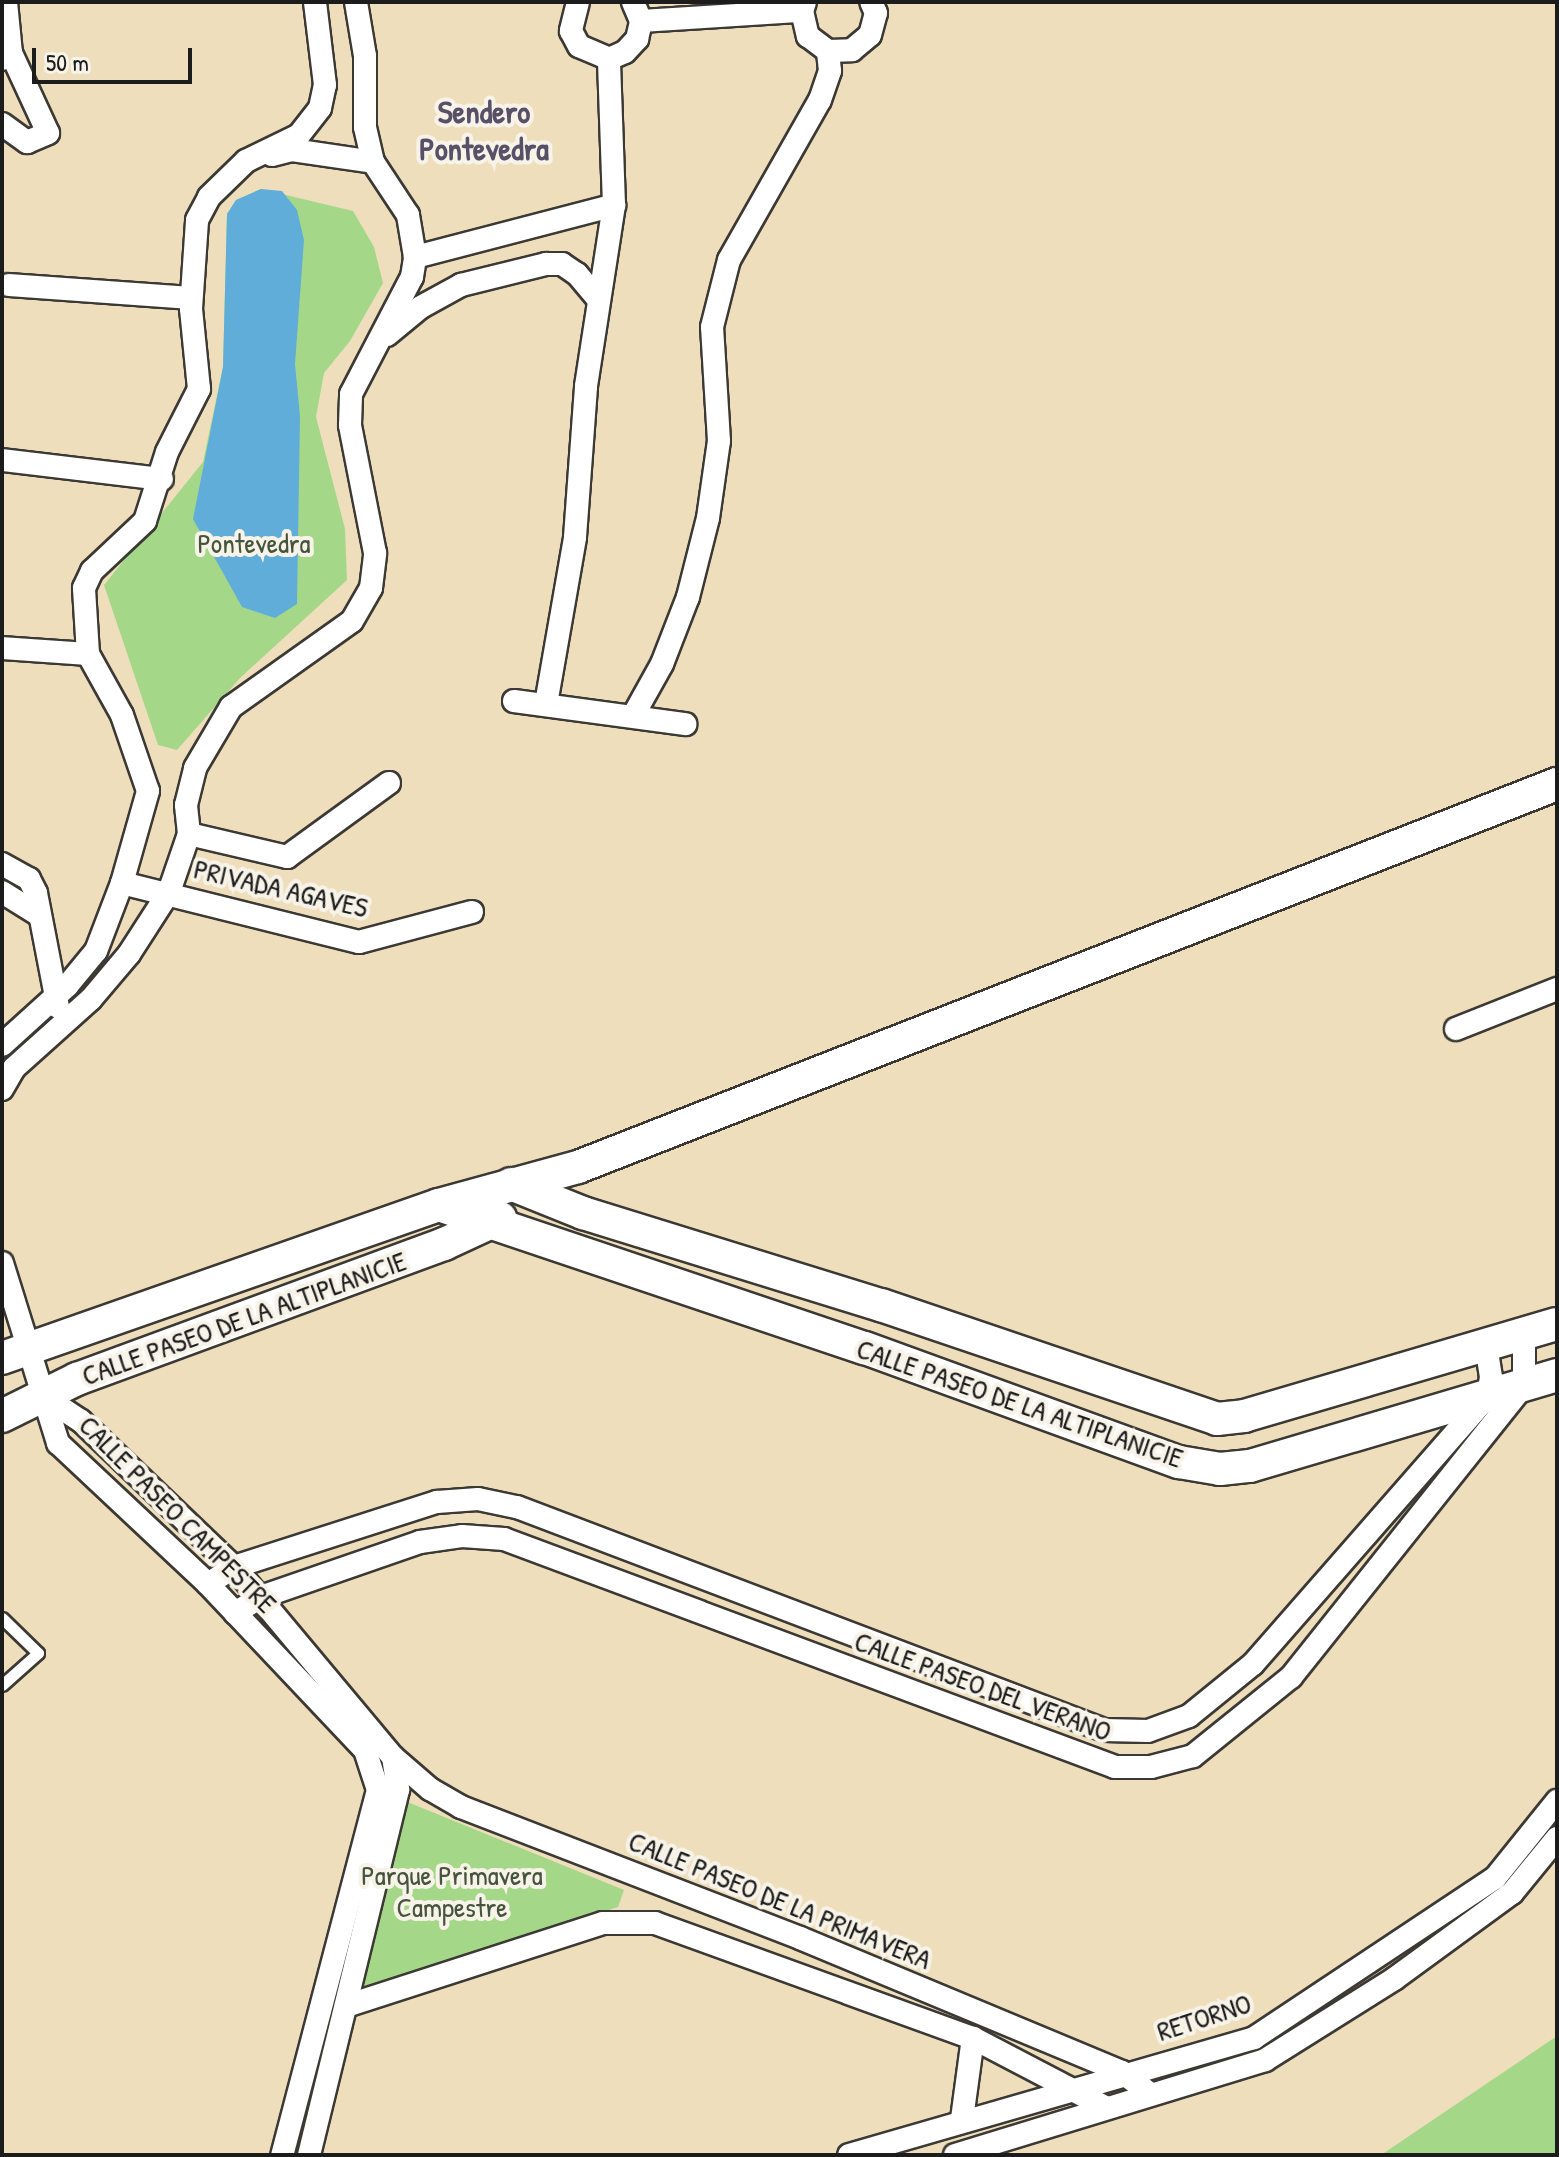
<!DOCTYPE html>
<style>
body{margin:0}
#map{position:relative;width:1559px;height:2157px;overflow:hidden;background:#eedebc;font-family:"Patrick Hand",sans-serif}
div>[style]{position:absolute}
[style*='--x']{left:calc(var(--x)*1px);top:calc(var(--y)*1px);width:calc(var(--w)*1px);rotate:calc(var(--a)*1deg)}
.green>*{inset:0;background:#a4d888}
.water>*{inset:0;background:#60add9}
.roads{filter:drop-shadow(2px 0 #3c3934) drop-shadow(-2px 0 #3c3934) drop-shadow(0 2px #3c3934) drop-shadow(0 -2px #3c3934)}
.lane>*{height:11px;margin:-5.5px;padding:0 5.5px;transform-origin:5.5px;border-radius:5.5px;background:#fff}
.street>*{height:22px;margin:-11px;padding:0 11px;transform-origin:11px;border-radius:11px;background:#fff}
.secondary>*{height:32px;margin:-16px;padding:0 16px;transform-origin:16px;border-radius:16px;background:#fff}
span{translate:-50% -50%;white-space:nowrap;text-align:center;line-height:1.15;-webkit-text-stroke:8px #f7f3e8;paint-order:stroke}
.park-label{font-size:28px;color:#45543c}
.street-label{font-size:28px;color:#1c1c1c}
.quarter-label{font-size:32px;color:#575066;font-weight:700}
.frame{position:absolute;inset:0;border:4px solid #1c1c1c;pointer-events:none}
.scale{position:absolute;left:32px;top:48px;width:160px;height:36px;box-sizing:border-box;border:4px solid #1c1c1c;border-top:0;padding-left:10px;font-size:24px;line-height:28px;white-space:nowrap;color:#1c1c1c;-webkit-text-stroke:6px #f7f3e8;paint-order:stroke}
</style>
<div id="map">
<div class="green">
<div style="clip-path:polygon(261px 189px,353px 211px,374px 247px,383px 283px,350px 341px,324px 373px,316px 417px,345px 529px,347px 580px,240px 678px,177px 750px,158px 745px,104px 585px,203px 462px,223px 367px,227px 214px,236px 200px)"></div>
<div style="clip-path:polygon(405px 1801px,624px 1890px,618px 1907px,360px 1991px)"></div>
<div style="clip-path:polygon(1557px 2036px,1557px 2155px,1381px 2155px)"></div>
</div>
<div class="water">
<div style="clip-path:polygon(261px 189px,282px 191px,297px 210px,304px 240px,295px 364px,300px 416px,297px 604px,275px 618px,242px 607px,193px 519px,223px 367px,227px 214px,236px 200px)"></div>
</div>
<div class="roads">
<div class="lane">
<div style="--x:2;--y:1618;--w:50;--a:44.2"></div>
<div style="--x:38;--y:1653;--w:48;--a:138.4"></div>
</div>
<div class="street">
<div style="--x:578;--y:2;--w:30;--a:104"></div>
<div style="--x:571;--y:31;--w:17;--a:62"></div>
<div style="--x:579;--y:46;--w:33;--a:23"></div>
<div style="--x:609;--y:59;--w:17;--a:-24"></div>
<div style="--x:625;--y:52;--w:18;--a:-47"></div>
<div style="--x:637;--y:39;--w:18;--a:-77"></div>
<div style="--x:641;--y:21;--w:21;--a:-113"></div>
<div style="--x:805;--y:2;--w:9;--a:108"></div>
<div style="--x:802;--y:11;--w:26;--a:77"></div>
<div style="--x:808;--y:36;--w:25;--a:37"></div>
<div style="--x:828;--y:51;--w:24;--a:-2"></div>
<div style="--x:852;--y:50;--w:23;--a:-40"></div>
<div style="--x:870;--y:35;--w:23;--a:-75"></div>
<div style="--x:876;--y:13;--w:12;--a:-114"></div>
<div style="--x:641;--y:21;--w:161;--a:-3.6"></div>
<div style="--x:2;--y:59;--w:11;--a:-34"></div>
<div style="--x:11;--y:53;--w:51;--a:-95.6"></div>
<div style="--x:2;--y:124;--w:31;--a:36"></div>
<div style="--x:27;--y:142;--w:23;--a:-23"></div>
<div style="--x:48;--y:133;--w:88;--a:-114.8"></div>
<div style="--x:272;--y:155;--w:21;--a:-14"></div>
<div style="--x:292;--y:150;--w:82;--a:8.4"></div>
<div style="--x:415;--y:257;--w:206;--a:-14.6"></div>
<div style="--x:9;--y:285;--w:182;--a:4.1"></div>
<div style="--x:387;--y:335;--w:44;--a:-39.5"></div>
<div style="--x:421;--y:307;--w:46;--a:-28.8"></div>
<div style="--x:461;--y:285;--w:88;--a:-13.9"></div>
<div style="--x:546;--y:264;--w:16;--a:0"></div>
<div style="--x:562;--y:264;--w:18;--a:34"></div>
<div style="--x:577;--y:274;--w:31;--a:50"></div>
<div style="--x:2;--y:460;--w:161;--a:6.8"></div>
<div style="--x:2;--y:648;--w:86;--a:4"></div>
<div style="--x:514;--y:701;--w:173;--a:7.7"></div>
<div style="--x:546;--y:704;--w:169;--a:-80.1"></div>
<div style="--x:575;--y:537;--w:151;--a:-85.8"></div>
<div style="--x:586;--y:386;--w:183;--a:-81.2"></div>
<div style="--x:614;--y:205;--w:146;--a:-92"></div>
<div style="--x:633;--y:716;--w:60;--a:-60.9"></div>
<div style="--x:662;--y:664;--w:72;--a:-68.8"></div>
<div style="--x:688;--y:597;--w:81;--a:-75.8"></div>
<div style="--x:708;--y:518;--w:78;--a:-81.9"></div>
<div style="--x:719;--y:441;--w:114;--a:-93.5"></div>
<div style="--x:712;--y:327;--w:69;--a:-75.8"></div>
<div style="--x:729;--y:260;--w:184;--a:-60.4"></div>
<div style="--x:820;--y:100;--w:31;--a:-71"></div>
<div style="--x:830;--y:71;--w:20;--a:-96"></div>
<div style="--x:189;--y:834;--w:101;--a:13.2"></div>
<div style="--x:287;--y:857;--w:126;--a:-36"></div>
<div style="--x:2;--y:864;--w:31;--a:29"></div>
<div style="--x:29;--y:879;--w:16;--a:63"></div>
<div style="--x:36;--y:893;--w:116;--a:79.1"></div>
<div style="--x:122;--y:883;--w:244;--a:14"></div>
<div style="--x:359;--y:942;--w:117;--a:-14.9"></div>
<div style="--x:2;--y:892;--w:44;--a:31.9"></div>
<div style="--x:1456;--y:1029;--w:109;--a:-21.6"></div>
<div style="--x:2;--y:1045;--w:88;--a:-42.2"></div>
<div style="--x:67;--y:986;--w:45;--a:-50.4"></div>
<div style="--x:96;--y:951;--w:73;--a:-69.1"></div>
<div style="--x:122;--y:883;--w:96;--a:-74.2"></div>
<div style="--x:148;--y:791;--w:80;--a:-108.9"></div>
<div style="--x:122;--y:715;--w:70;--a:-119.1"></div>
<div style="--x:88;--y:654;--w:66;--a:-93.5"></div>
<div style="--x:84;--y:588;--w:19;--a:-65"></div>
<div style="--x:92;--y:571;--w:73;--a:-43.3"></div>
<div style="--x:145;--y:521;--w:72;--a:-72.3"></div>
<div style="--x:167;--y:452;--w:71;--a:-63.1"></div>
<div style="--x:199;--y:389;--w:80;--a:-95.7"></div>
<div style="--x:191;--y:309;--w:89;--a:-86.1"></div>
<div style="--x:197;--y:220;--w:26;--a:-62"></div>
<div style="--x:209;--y:197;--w:52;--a:-44.2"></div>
<div style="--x:246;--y:161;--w:59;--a:-26.1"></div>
<div style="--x:299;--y:135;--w:34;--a:-52"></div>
<div style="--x:320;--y:108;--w:24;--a:-78"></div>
<div style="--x:325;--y:85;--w:84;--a:-96.9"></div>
<div style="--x:2;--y:1089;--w:24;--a:-60"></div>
<div style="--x:14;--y:1068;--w:103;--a:-41.9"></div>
<div style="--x:91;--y:999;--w:59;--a:-49.8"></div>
<div style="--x:129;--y:954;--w:74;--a:-57.2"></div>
<div style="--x:169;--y:892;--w:61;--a:-71"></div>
<div style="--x:189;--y:834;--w:29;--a:-96"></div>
<div style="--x:186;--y:805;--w:38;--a:-76"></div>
<div style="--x:195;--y:768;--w:71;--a:-59.5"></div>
<div style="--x:231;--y:707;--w:148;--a:-35.4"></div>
<div style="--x:352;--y:621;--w:38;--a:-60"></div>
<div style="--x:371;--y:588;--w:35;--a:-83"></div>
<div style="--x:375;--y:553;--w:130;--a:-101.1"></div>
<div style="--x:350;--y:425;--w:31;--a:-88"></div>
<div style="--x:351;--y:394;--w:132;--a:-62.5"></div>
<div style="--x:412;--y:277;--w:20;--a:-81"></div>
<div style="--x:415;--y:257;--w:43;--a:-99.5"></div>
<div style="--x:408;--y:215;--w:64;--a:-123.4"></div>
<div style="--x:373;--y:162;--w:36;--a:-103"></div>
<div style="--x:365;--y:127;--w:71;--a:-90"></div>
<div style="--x:365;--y:56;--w:55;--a:-99.5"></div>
<div style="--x:2;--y:1263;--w:189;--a:72.7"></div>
<div style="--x:58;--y:1443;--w:206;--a:43.2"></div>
<div style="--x:208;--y:1584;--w:228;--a:46.6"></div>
<div style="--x:365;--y:1750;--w:42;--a:72"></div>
<div style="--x:378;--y:1790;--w:377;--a:104.7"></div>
<div style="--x:40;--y:1394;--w:49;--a:33.4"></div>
<div style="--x:81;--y:1421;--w:211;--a:43.7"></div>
<div style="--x:234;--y:1567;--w:248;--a:50.1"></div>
<div style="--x:393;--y:1757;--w:33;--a:81"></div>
<div style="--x:398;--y:1790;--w:376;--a:103.7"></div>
<div style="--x:208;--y:1584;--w:31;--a:-33"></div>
<div style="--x:234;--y:1567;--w:213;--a:-17.8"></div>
<div style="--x:437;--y:1502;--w:41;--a:-4.2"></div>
<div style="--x:478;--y:1499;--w:40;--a:12"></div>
<div style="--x:517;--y:1507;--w:628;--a:20.8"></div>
<div style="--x:1104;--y:1730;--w:44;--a:1.3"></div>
<div style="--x:1148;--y:1731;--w:44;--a:-20.1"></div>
<div style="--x:1189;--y:1716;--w:82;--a:-39.1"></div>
<div style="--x:1253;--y:1664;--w:356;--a:-48.8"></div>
<div style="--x:1488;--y:1396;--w:19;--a:-81"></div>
<div style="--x:1491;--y:1377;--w:32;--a:-99"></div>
<div style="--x:235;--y:1613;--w:31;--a:-32"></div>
<div style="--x:261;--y:1597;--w:168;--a:-19.1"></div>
<div style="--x:420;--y:1542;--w:42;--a:-8.1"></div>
<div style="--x:462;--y:1536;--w:42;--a:4.1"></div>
<div style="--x:504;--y:1539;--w:652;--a:20.46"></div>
<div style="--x:1115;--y:1767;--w:36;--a:0"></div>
<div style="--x:1151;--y:1767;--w:43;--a:-14.7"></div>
<div style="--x:1193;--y:1756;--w:126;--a:-38.9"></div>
<div style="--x:1291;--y:1677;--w:374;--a:-51.4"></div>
<div style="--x:1524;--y:1385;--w:52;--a:-90"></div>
<div style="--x:393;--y:1757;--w:49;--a:40.9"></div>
<div style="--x:430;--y:1789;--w:36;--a:30"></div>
<div style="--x:461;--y:1807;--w:363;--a:21.1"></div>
<div style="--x:800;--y:1938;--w:349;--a:22.6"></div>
<div style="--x:1122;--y:2072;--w:34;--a:38"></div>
<div style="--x:346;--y:2006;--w:270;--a:-17.9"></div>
<div style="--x:603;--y:1923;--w:52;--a:0"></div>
<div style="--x:655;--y:1923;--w:338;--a:19.9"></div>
<div style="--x:973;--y:2038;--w:149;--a:27.6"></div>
<div style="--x:962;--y:2119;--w:82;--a:-82.3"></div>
<div style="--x:849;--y:2155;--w:422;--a:-16.1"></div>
<div style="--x:1254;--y:2038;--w:289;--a:-33.6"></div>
<div style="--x:1495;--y:1878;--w:99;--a:-51.2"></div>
<div style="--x:955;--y:2155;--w:324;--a:-17"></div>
<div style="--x:1265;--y:2060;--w:152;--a:-32.1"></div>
<div style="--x:1394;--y:1979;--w:146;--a:-36.1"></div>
<div style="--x:1512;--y:1893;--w:71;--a:-50.7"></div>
</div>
<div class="secondary">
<div style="--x:511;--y:1184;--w:78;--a:21.9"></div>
<div style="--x:583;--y:1213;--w:312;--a:17.2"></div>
<div style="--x:881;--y:1305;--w:355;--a:18.7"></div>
<div style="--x:1217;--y:1419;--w:27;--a:-6"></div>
<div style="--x:1244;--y:1416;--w:326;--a:-16.4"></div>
<div style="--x:439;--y:1205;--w:449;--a:18.6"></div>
<div style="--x:865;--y:1348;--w:334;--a:20"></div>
<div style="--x:1179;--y:1462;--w:42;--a:9.7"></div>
<div style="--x:1220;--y:1469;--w:30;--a:-6"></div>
<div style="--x:1250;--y:1466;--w:320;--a:-16.5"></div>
<div style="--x:2;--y:1358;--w:463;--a:-19.3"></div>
<div style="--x:439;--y:1205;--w:144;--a:-15.3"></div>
<div style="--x:578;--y:1167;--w:1051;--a:-21.37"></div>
<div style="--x:2;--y:1416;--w:84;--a:-26.3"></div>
<div style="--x:77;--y:1379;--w:391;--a:-20.2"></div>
<div style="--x:444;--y:1244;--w:62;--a:-24.9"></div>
</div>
</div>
<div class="park-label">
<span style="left:254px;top:543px">Pontevedra</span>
<span style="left:452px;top:1891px">Parque Primavera<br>Campestre</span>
</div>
<div class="street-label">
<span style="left:281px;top:888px;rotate:13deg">PRIVADA AGAVES</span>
<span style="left:244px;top:1318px;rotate:-20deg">CALLE PASEO DE LA ALTIPLANICIE</span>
<span style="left:1020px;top:1403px;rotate:19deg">CALLE PASEO DE LA ALTIPLANICIE</span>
<span style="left:178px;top:1514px;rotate:45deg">CALLE PASEO CAMPESTRE</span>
<span style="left:983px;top:1686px;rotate:20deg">CALLE PASEO DEL VERANO</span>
<span style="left:780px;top:1900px;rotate:22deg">CALLE PASEO DE LA PRIMAVERA</span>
<span style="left:1204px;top:2017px;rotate:-18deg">RETORNO</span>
</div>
<div class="quarter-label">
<span style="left:484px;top:131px">Sendero<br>Pontevedra</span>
</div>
<div class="frame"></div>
<div class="scale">50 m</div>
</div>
